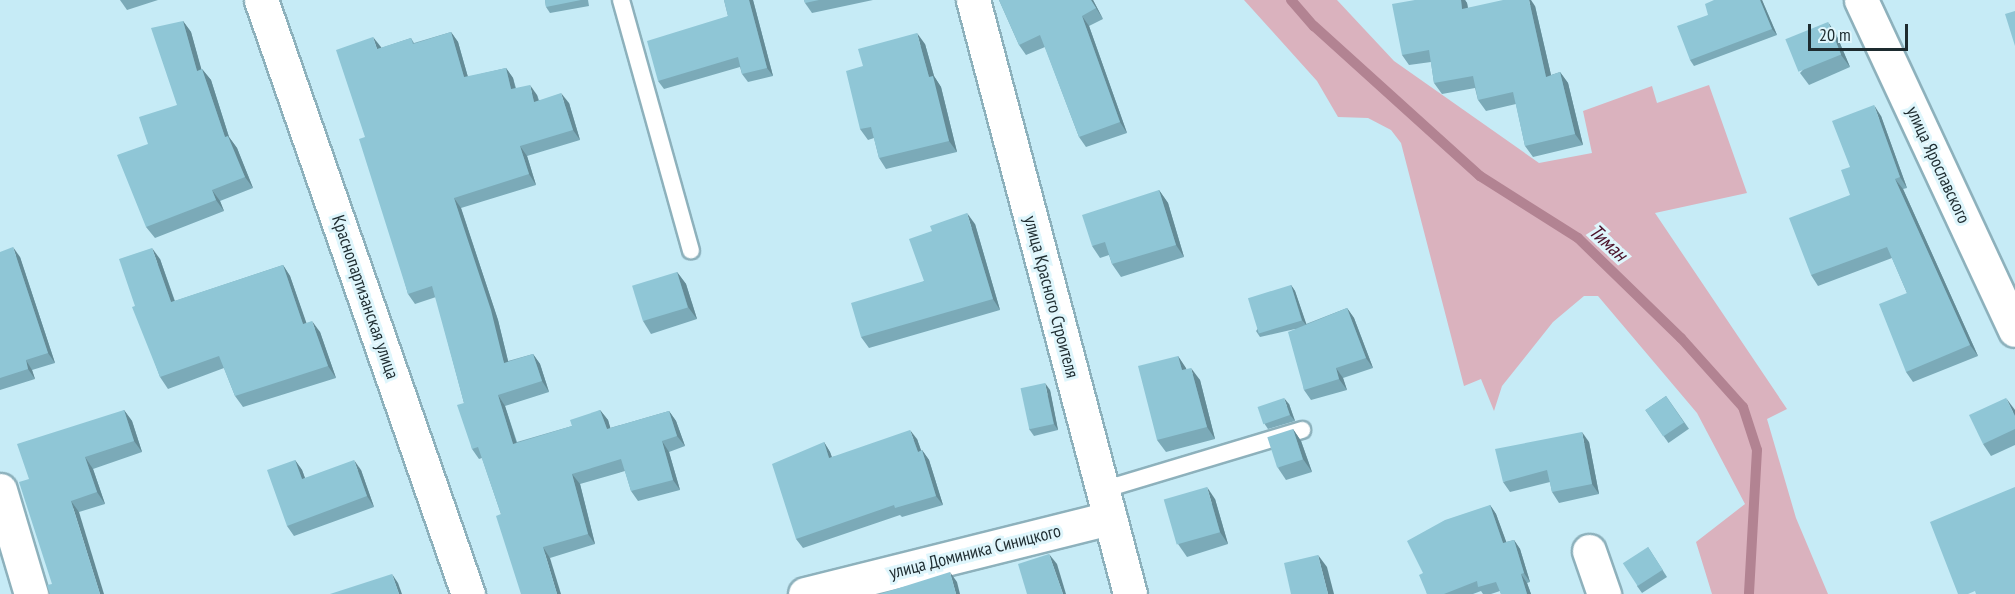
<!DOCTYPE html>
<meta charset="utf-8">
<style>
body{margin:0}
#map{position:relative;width:2015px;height:594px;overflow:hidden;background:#c6ebf6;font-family:"PT Sans Narrow",sans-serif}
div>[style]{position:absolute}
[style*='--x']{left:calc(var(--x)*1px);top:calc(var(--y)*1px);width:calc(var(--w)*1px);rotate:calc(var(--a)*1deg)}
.green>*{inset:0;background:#dab2be}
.stream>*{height:10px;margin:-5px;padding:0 5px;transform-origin:5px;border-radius:5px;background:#b28392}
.roads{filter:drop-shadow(2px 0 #8db1bc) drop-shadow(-2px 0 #8db1bc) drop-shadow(0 2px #8db1bc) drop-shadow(0 -2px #8db1bc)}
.service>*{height:16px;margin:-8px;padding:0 8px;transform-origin:8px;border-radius:8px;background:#fff}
.minor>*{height:33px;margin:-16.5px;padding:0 16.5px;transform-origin:16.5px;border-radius:16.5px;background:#fff}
.wall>*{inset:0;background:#7baab8;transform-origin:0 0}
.shaded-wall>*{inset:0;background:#648b96}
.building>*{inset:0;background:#8fc6d6;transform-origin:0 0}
span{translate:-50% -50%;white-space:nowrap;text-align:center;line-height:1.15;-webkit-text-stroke:6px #dff6fc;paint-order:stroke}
.street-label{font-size:18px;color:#1d2b2f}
.water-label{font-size:20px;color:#4b1129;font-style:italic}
.scale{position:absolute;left:1808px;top:24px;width:100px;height:27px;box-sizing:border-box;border:3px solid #1d2b2f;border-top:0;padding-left:8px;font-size:18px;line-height:21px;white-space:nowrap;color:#1d2b2f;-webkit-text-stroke:4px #dff6fc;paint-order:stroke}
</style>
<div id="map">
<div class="green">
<div style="clip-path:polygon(1244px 0,1337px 0,1394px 61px,1539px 163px,1592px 153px,1583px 111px,1652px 86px,1657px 103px,1709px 85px,1747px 193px,1655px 213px,1787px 409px,1767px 419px,1796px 518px,1828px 594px,1712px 594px,1696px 542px,1745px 504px,1697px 413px,1598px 296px,1584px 296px,1553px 322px,1502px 386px,1494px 411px,1481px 379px,1464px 386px,1401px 143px,1391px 130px,1368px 118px,1338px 117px,1317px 81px)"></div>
</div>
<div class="stream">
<div style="--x:1291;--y:0;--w:35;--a:49"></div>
<div style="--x:1314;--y:26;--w:224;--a:42.1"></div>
<div style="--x:1480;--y:176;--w:116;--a:32.3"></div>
<div style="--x:1578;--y:238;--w:144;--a:44.2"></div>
<div style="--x:1681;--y:338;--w:93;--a:48.1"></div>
<div style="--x:1743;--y:407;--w:45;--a:72"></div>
<div style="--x:1757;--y:450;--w:144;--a:93.2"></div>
</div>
<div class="roads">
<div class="service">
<div style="--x:621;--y:0;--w:260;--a:74.4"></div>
<div style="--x:1102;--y:490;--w:209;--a:-16.7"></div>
</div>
<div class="minor">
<div style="--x:261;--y:0;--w:629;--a:70.79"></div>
<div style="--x:973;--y:0;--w:614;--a:75.19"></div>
<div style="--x:1861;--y:0;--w:364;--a:65"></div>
<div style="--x:0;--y:490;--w:109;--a:73.4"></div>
<div style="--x:1589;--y:551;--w:46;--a:70.8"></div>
<div style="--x:805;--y:594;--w:314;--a:-14"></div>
</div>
</div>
<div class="wall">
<div style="clip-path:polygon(120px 0,158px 0,127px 10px)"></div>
<div style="clip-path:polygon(545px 0,588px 0,589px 6px,550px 13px,546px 7px)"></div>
<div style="clip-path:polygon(724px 0,753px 0,773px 76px,748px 82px,742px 74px,740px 67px,664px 89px,658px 81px,728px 16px)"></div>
<div style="clip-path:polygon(804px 0,873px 0,812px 13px,805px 3px)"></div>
<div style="clip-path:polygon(999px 0,1093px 0,1103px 19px,1089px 26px,1127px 133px,1086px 147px,1079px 137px,1045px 47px,1026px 55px,1019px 45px)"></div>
<div style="clip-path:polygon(1415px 0,1465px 0,1467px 3px,1468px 8px,1535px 6px,1551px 75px,1560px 72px,1568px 83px,1583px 145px,1533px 157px,1525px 146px,1516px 104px,1486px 111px,1478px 100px,1475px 88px,1442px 94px,1434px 83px,1431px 62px,1409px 65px,1402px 55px)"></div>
<div style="clip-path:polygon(1762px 0,1777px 35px,1694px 66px,1690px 60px,1708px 15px)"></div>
<div style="clip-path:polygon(183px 21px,191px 32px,201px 69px,202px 69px,211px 80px,229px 137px,237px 148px,253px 188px,220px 201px,224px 211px,155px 238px,146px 227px,177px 105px)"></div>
<div style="clip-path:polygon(451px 32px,458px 42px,468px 77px,506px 68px,513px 78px,516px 88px,537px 95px,539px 100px,569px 103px,580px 140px,527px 156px,536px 185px,461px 208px,498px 320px,508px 361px,533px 354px,540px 364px,549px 392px,505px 406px,517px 442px,572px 426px,600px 410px,608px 420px,610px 428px,669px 411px,676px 421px,685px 446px,669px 452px,680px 490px,638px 501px,631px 491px,625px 471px,580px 484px,595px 544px,550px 558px,501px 514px,482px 458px,479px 459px,472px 449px,464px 403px,436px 297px,415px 304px,408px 294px,365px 137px,381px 48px,411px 38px,414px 43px)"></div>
<div style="clip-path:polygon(1836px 34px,1850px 67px,1809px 85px,1800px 73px)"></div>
<div style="clip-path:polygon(925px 44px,934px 76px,941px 87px,957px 152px,886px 169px,879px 158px,874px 138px,868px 140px,860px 129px,863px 66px)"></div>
<div style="clip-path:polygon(1881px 116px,1907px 188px,1903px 189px,1978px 356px,1913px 382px,1906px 372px,1907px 293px,1892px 258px,1818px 286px,1811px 275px,1850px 195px)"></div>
<div style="clip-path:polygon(1159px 190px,1168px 203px,1184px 257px,1121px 277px,1112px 264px,1109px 255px,1100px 258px,1092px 246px)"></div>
<div style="clip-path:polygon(975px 224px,1000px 310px,869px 348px,861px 337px,924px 281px)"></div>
<div style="clip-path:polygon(0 252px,20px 257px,55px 363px,32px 370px,35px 379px,0 390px)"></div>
<div style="clip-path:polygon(160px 259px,175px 301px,283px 265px,290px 276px,306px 323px,320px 332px,336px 378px,243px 407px,235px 396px,224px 368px,168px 389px,160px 377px,135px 306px)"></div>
<div style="clip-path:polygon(677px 272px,686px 284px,697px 319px,651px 334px,643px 321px)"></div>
<div style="clip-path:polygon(1291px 285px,1295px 291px,1306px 324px,1347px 308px,1354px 318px,1373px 368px,1343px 378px,1347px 390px,1311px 400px,1304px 390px,1295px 329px,1260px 337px,1256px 331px)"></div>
<div style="clip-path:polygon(1178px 356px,1186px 369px,1200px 380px,1215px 439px,1166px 452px,1157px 440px)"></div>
<div style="clip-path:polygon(1050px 390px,1058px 430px,1034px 436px,1029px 429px)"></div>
<div style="left:1666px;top:396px;width:40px;height:25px;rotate:55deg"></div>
<div style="clip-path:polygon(1289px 404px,1295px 421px,1268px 429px,1264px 423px)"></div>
<div style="clip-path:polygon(124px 410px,132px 421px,142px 452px,93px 469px,105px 504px,79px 512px,29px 479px)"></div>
<div style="clip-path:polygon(2015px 410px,2015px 445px,1991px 456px,1983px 444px)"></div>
<div style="clip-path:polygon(1293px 429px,1301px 441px,1312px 472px,1286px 480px,1278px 468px)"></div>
<div style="clip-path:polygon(917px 439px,921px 451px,922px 450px,929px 460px,943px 505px,902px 517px,900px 515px,803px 548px,796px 539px,824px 442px,830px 452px,832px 457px)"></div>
<div style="clip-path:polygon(1589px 442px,1599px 494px,1559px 503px,1552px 492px,1550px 482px,1510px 492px,1503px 482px)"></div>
<div style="clip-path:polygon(295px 460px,302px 470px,305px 478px,361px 470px,374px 507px,294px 536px,287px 526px)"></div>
<div style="clip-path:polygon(1215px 499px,1228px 544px,1187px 557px,1178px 544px)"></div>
<div style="clip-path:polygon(1490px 505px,1496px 514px,1506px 542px,1514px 540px,1520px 549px,1530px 582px,1527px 583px,1531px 594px,1501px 594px,1500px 591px,1491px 594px,1483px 594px,1481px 591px,1473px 594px,1427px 594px,1423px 573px)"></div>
<div style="clip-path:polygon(1648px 547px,1667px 577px,1642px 593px,1637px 586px)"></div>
</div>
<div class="shaded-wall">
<div style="clip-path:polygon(749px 0,753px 0,773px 76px,767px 68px)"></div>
<div style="clip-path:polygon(1091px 0,1093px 0,1103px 19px,1096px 8px)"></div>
<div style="clip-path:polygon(1461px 0,1465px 0,1467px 3px,1470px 20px,1462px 9px)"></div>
<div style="clip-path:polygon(1529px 0,1531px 0,1535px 6px,1554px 88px,1546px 77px)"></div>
<div style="clip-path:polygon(1760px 0,1762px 0,1777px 35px,1772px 29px)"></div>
<div style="clip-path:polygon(1082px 16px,1089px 26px,1127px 133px,1120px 122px)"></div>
<div style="clip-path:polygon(183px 21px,191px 32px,205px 82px,197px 71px)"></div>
<div style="clip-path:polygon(1828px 22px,1836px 34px,1850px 67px,1841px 55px)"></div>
<div style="clip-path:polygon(451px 32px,458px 42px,471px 88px,464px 77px)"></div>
<div style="clip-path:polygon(917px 33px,925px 44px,934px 76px,941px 87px,957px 152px,949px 141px,929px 77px)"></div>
<div style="clip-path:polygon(373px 37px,381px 47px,385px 59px,377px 49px)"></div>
<div style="clip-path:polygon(506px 68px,513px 78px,518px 100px,511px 89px)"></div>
<div style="clip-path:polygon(202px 69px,211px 80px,229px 137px,237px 148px,253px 188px,245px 177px,225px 137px)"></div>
<div style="clip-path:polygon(1560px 72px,1568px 83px,1583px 145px,1575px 134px)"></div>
<div style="clip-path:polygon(530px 85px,537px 95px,541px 112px,534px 102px)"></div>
<div style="clip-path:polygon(561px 93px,569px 103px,580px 140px,573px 130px)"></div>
<div style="clip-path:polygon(1874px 105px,1881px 116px,1907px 188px,1900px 177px)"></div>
<div style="clip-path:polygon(520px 146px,527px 156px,536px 185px,529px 174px)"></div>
<div style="clip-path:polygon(1895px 179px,1903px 189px,1978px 356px,1970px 345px)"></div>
<div style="clip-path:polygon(212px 190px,220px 201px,224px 211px,216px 200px)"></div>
<div style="clip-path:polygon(1159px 190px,1168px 203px,1184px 257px,1176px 245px)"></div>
<div style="clip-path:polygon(454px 198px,461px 208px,498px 320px,511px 373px,504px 363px)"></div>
<div style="clip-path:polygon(967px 213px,975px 224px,1000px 310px,993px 299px)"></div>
<div style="clip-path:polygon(13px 247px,20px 257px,55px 363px,48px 353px)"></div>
<div style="clip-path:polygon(152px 248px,160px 259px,179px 314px,171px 302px)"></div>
<div style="clip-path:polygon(283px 265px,290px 276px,311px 336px,303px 324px)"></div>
<div style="clip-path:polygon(677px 272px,686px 284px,697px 319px,688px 307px)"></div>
<div style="clip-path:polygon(1291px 285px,1295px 291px,1307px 326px,1302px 320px)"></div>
<div style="clip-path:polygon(1347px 308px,1354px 318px,1373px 368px,1366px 358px)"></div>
<div style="clip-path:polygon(312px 321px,320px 332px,336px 378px,328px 366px)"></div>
<div style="clip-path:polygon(533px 354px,540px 364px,549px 392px,542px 381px)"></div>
<div style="clip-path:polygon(1178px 356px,1186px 368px,1190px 382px,1182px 370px)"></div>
<div style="clip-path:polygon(26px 360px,32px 370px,35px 379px,28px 369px)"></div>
<div style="clip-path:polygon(1191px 368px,1200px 380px,1215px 439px,1207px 427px)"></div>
<div style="clip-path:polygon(1336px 368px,1343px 378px,1347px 390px,1339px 379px)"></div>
<div style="clip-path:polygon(1045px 383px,1050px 390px,1058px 430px,1054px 424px)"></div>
<div style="clip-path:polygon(498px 395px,505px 406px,520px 454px,513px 444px)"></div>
<div style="clip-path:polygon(1284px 398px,1289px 404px,1295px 421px,1290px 415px)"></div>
<div style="clip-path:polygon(2006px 398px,2015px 410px,2015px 416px)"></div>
<div style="clip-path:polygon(124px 410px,132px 421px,142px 452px,134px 441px)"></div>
<div style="clip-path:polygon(600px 410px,608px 420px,614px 440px,607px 429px)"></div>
<div style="clip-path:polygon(669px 411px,676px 421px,685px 446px,677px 436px)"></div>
<div style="clip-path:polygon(1293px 429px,1301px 441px,1312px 472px,1303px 459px)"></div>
<div style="clip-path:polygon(910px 430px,917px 439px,925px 461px,918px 452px)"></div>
<div style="clip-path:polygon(1582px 432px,1589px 442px,1599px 494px,1592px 484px)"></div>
<div style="clip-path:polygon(662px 441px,669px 452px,680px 490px,673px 480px)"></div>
<div style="clip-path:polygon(824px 442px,830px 452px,835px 467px,829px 458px)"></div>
<div style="clip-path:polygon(922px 450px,929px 460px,943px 505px,936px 496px)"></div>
<div style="clip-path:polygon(85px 457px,93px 469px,105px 504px,97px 492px)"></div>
<div style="clip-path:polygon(295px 460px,302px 470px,309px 489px,302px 479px)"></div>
<div style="clip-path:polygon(354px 460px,361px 470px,374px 507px,367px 496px)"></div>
<div style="clip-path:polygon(572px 474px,580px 484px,595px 544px,588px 534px)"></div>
<div style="clip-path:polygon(1207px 487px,1215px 499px,1228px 544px,1220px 532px)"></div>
<div style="clip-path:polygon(71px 501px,79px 512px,104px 594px,100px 594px)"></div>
<div style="clip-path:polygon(1490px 505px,1496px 514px,1510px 552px,1503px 543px)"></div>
<div style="clip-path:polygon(1514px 540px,1520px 549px,1530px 582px,1524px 573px)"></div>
<div style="clip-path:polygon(543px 547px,550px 558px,561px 594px,557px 594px)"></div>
<div style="clip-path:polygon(1049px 554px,1057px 564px,1066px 594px,1063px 594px)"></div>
<div style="clip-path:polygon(1318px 555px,1327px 567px,1334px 594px,1328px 594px)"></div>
<div style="clip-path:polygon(950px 572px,957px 582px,960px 594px,956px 594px)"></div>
<div style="clip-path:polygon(392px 574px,398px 583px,402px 594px,399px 594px)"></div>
<div style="clip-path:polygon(1521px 574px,1527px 583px,1531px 594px,1527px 594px)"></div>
</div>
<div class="building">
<div style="clip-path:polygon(545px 0,581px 0,546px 7px)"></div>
<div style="clip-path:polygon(724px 0,749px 0,767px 68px,742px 74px,738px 57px,658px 81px,647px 41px,728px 16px)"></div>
<div style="clip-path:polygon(804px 0,819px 0,805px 3px)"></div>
<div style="clip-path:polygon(999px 0,1091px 0,1096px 8px,1082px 16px,1120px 122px,1079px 137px,1040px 35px,1019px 45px)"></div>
<div style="clip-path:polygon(1415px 0,1461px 0,1462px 9px,1503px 0,1529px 0,1546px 77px,1560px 72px,1575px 134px,1525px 146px,1513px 92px,1478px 100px,1473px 76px,1434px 83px,1429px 50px,1402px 55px,1392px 4px)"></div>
<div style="clip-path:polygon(1714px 0,1760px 0,1772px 29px,1690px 60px,1677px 26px,1708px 15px,1705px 4px)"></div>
<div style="clip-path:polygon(2015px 11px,2015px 46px,2005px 14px)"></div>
<div style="clip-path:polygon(183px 21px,197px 71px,202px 69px,225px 137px,228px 136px,245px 177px,212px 190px,216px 200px,146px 227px,117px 155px,148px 144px,139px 117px,177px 105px,151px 28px)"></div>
<div style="left:1828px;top:22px;width:35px;height:46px;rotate:68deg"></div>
<div style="clip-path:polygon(451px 32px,464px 77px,506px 68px,511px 89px,530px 85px,534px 102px,561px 93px,573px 130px,520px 146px,529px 174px,454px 198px,491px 310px,504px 363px,533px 354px,542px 381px,498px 395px,513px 444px,572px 426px,570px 420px,600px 410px,607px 429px,669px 411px,677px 436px,662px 441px,673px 480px,631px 491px,621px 459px,572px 474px,588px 534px,543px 547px,557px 594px,521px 594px,496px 516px,501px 514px,478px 447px,472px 449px,457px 405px,464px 403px,432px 286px,408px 294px,359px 139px,365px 137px,336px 50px,373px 37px,377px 49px,411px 38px,413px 44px)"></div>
<div style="clip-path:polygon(917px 33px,929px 77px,933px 76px,949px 141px,879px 158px,871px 127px,860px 129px,846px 71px,863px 66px,858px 49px)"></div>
<div style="clip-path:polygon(1874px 105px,1900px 177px,1895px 179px,1970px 345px,1906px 372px,1879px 304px,1907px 293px,1887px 247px,1811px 275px,1789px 218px,1850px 195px,1841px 170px,1850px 167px,1832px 121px)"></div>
<div style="clip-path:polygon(1159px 190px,1176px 245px,1112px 264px,1105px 242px,1092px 246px,1082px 215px)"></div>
<div style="clip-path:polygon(967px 213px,993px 299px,861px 337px,851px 303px,924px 281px,909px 239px,932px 231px,930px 226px)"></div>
<div style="clip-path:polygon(13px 247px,48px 353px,26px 360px,28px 369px,0 378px,0 252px)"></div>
<div style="clip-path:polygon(152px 248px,171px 302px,283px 265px,303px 324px,312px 321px,328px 366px,235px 396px,219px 356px,160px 377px,132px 307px,135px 306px,119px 259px)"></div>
<div style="left:677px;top:272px;width:37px;height:47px;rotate:73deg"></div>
<div style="left:1291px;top:285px;width:37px;height:45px;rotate:73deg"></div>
<div style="clip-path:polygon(1347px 308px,1366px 358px,1336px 368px,1339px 379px,1304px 390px,1288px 332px)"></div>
<div style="clip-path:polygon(1178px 356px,1182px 370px,1191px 368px,1207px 427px,1157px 440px,1138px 366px)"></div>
<div style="left:1045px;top:383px;width:42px;height:25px;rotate:78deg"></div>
<div style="left:1666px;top:396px;width:32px;height:25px;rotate:56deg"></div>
<div style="left:1284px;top:398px;width:18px;height:28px;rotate:71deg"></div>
<div style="clip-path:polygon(2006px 398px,2015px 416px,2015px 429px,1983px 444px,1969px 415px)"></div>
<div style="clip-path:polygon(124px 410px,134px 441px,85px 457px,97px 492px,71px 501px,100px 594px,50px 594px,47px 585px,52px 584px,19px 482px,29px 479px,17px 444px)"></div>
<div style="left:1293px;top:429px;width:32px;height:27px;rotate:72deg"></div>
<div style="clip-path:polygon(910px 430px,918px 452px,922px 450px,936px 496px,895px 508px,894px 505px,796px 539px,772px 464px,824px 442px,829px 458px)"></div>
<div style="clip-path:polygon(1582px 432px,1592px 484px,1552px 492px,1547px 470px,1503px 482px,1495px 449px)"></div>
<div style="clip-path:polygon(295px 460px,302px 479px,354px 460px,367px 496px,287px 526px,267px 470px)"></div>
<div style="left:1207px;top:487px;width:47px;height:45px;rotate:74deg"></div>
<div style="clip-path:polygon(2015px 487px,2015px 594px,1976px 594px,1975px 591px,1968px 594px,1958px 594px,1930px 522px)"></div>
<div style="clip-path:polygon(1490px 505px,1503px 543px,1514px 540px,1524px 573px,1521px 574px,1527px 594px,1501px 594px,1496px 582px,1478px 587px,1477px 581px,1444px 594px,1427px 594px,1419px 575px,1423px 573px,1407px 541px,1445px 520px)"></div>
<div style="left:1648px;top:547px;width:27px;height:30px;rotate:57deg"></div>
<div style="clip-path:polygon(1049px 554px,1063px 594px,1027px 594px,1018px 564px)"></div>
<div style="clip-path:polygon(1318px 555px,1328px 594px,1291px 594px,1284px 563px)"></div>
<div style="clip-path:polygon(950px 572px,956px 594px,880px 594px)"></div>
<div style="clip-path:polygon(392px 574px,399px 594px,330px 594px)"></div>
</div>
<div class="street-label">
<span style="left:1938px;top:165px;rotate:65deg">улица Ярославского</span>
<span style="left:365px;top:297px;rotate:71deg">Краснопартизанская улица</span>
<span style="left:1051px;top:297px;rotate:75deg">улица Красного Строителя</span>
<span style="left:975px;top:552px;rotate:-14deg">улица Доминика Синицкого</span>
</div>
<div class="water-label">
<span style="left:1608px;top:243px;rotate:43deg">Тиман</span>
</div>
<div class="scale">20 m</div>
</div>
